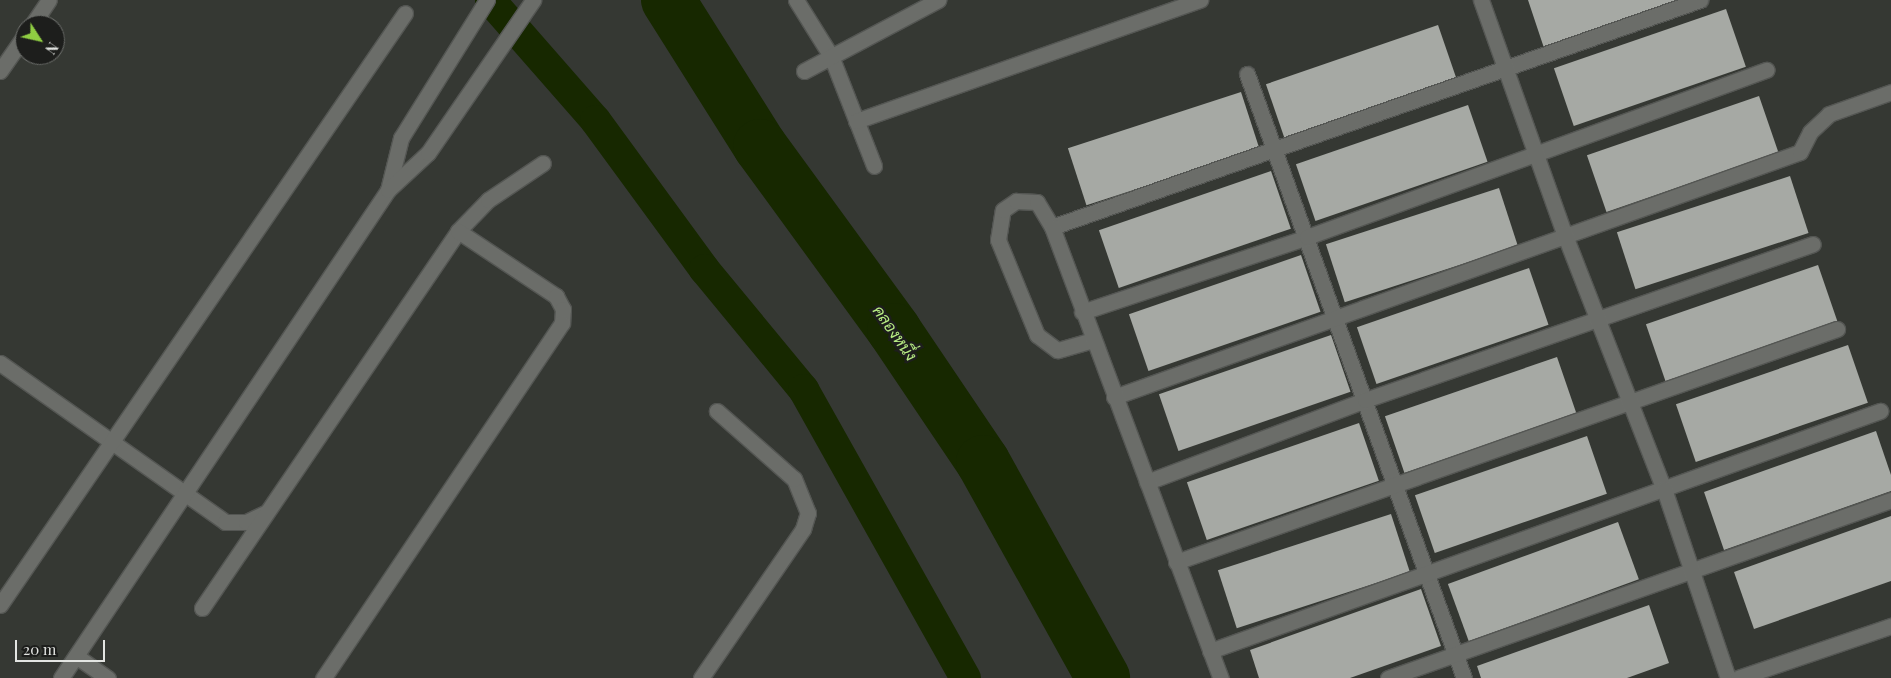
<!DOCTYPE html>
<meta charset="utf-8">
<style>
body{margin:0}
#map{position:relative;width:1891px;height:678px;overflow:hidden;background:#353833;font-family:"Playfair Display",Sarabun,serif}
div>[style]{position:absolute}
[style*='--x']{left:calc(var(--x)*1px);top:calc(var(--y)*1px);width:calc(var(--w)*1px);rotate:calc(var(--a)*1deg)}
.canal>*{height:31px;margin:-15.5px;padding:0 15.5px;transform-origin:15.5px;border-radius:15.5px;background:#172800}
.river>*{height:54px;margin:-27px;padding:0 27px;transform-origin:27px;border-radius:27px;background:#172800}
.building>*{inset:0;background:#a6a9a4;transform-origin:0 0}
.roads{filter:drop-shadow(1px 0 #545653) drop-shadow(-1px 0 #545653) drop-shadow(0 1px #545653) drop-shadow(0 -1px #545653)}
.lane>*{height:15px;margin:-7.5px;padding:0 7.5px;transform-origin:7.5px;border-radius:7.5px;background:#6b6d69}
.street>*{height:15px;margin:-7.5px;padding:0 7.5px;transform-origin:7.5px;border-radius:7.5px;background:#6b6d69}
span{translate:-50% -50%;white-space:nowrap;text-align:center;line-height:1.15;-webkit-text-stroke:5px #1d1e1c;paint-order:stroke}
.water-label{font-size:16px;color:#b7eb83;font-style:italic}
.north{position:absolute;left:15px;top:15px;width:50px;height:50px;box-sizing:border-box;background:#1d1e1c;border:1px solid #6c6e6b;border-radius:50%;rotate:125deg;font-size:14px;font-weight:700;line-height:20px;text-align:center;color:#e3e5e2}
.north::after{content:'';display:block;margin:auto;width:18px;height:22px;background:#8fcd42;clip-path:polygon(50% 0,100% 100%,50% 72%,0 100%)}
.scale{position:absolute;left:15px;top:640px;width:90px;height:22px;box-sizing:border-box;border:2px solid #e3e5e2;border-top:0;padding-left:6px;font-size:15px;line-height:18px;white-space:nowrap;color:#e3e5e2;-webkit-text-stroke:4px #1d1e1c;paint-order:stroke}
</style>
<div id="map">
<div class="canal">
<div style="--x:490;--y:0;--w:159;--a:48.8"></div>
<div style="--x:595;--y:120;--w:185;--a:53.8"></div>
<div style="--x:704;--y:269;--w:156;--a:50.5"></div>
<div style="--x:803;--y:389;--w:331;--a:60.7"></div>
</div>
<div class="river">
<div style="--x:668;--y:0;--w:173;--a:57.8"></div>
<div style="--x:760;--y:146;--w:228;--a:53.9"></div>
<div style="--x:894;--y:330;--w:159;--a:56"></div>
<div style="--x:983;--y:462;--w:247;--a:60.9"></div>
</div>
<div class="building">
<div style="clip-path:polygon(1528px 0,1678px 0,1544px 48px)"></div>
<div style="left:1726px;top:9px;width:61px;height:182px;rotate:71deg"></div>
<div style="left:1438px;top:25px;width:60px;height:182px;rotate:71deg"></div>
<div style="left:1241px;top:92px;width:60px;height:182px;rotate:72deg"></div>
<div style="left:1759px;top:96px;width:60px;height:182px;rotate:71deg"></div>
<div style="left:1468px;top:105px;width:60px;height:182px;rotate:71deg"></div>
<div style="left:1271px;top:171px;width:61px;height:182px;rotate:71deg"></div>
<div style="left:1790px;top:176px;width:60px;height:182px;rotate:72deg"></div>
<div style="left:1499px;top:188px;width:61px;height:182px;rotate:72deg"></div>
<div style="left:1301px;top:255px;width:60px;height:182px;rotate:71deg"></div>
<div style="left:1818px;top:265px;width:61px;height:182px;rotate:71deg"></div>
<div style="left:1529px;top:268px;width:60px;height:182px;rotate:71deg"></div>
<div style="left:1331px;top:335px;width:60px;height:182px;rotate:71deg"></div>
<div style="left:1848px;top:345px;width:61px;height:182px;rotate:71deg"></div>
<div style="left:1557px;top:357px;width:60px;height:182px;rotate:71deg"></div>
<div style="left:1359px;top:423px;width:61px;height:182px;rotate:71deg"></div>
<div style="clip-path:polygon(1876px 431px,1891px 475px,1891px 491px,1724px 550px,1704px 492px)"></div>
<div style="left:1587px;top:436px;width:61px;height:182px;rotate:71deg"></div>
<div style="left:1391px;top:514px;width:61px;height:182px;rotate:72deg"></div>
<div style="clip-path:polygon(1891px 516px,1891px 581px,1754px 629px,1734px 572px)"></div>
<div style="left:1618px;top:522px;width:61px;height:181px;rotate:70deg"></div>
<div style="clip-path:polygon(1421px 589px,1441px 646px,1350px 678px,1259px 678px,1250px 650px)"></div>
<div style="clip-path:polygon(1649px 605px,1669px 663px,1627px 678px,1481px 678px,1477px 666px)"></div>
</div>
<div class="roads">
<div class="lane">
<div style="--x:1247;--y:74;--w:642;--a:70.24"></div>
<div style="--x:1052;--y:227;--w:687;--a:-19.31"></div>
<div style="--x:458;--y:231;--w:43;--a:-45.9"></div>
<div style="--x:488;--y:200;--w:66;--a:-33.9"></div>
<div style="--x:1082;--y:312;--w:237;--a:-18.4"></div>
<div style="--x:1307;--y:237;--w:489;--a:-20"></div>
<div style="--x:1114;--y:397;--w:728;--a:-19.65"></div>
<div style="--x:1800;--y:152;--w:22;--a:-63"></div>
<div style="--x:1810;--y:132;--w:26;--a:-43"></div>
<div style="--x:1829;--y:114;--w:66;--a:-19.5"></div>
<div style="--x:1147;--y:482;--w:233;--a:-20.6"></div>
<div style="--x:1365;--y:400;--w:474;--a:-19.2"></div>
<div style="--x:1176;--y:562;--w:701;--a:-19.42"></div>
<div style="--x:1210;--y:651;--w:712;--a:-19.71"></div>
<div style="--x:1388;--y:678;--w:534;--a:-19.49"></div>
</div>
<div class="street">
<div style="--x:796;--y:0;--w:66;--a:58"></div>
<div style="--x:831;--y:56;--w:118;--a:68.6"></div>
<div style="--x:1481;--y:0;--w:247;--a:70.4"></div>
<div style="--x:1564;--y:233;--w:275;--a:68.7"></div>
<div style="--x:1664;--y:489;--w:200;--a:71.3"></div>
<div style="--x:32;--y:25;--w:30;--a:-56"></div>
<div style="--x:0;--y:71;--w:44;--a:-55.2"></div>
<div style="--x:804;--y:71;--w:152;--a:-27.9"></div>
<div style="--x:856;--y:121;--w:365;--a:-19.4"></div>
<div style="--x:388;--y:190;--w:54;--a:-76"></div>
<div style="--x:401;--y:138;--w:163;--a:-58.1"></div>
<div style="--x:1093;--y:340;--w:37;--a:164"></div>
<div style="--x:1057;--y:350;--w:25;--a:-143"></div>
<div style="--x:1037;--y:335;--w:103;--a:-112.3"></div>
<div style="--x:998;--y:240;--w:30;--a:-81"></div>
<div style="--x:1003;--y:210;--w:16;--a:-35"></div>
<div style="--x:1016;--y:201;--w:21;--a:3"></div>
<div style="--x:1037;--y:202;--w:29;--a:59"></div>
<div style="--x:1052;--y:227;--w:482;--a:69.5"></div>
<div style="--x:0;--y:363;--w:276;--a:35.2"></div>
<div style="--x:225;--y:522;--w:21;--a:0"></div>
<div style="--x:246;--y:522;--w:21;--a:-25"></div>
<div style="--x:0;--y:605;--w:717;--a:-55.62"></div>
<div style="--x:202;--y:608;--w:456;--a:-55.8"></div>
<div style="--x:458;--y:231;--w:118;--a:33.6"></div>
<div style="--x:556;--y:296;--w:15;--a:62"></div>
<div style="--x:563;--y:309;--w:14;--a:94"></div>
<div style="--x:562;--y:323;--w:428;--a:123.9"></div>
<div style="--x:76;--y:656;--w:39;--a:35"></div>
<div style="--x:61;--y:678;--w:587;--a:-56.17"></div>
<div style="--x:388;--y:190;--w:54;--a:-42.8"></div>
<div style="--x:428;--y:153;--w:186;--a:-55.5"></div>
<div style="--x:701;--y:678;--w:181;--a:-55.6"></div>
<div style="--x:803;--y:529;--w:17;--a:-73"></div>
<div style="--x:808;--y:513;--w:37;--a:-112"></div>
<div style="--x:794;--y:479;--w:103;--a:-138.6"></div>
<div style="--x:1738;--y:678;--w:162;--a:-18.8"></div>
</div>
</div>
<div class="water-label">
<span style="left:895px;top:333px;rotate:55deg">คลองหนึ่ง</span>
</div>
<div class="north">N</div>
<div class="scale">20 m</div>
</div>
